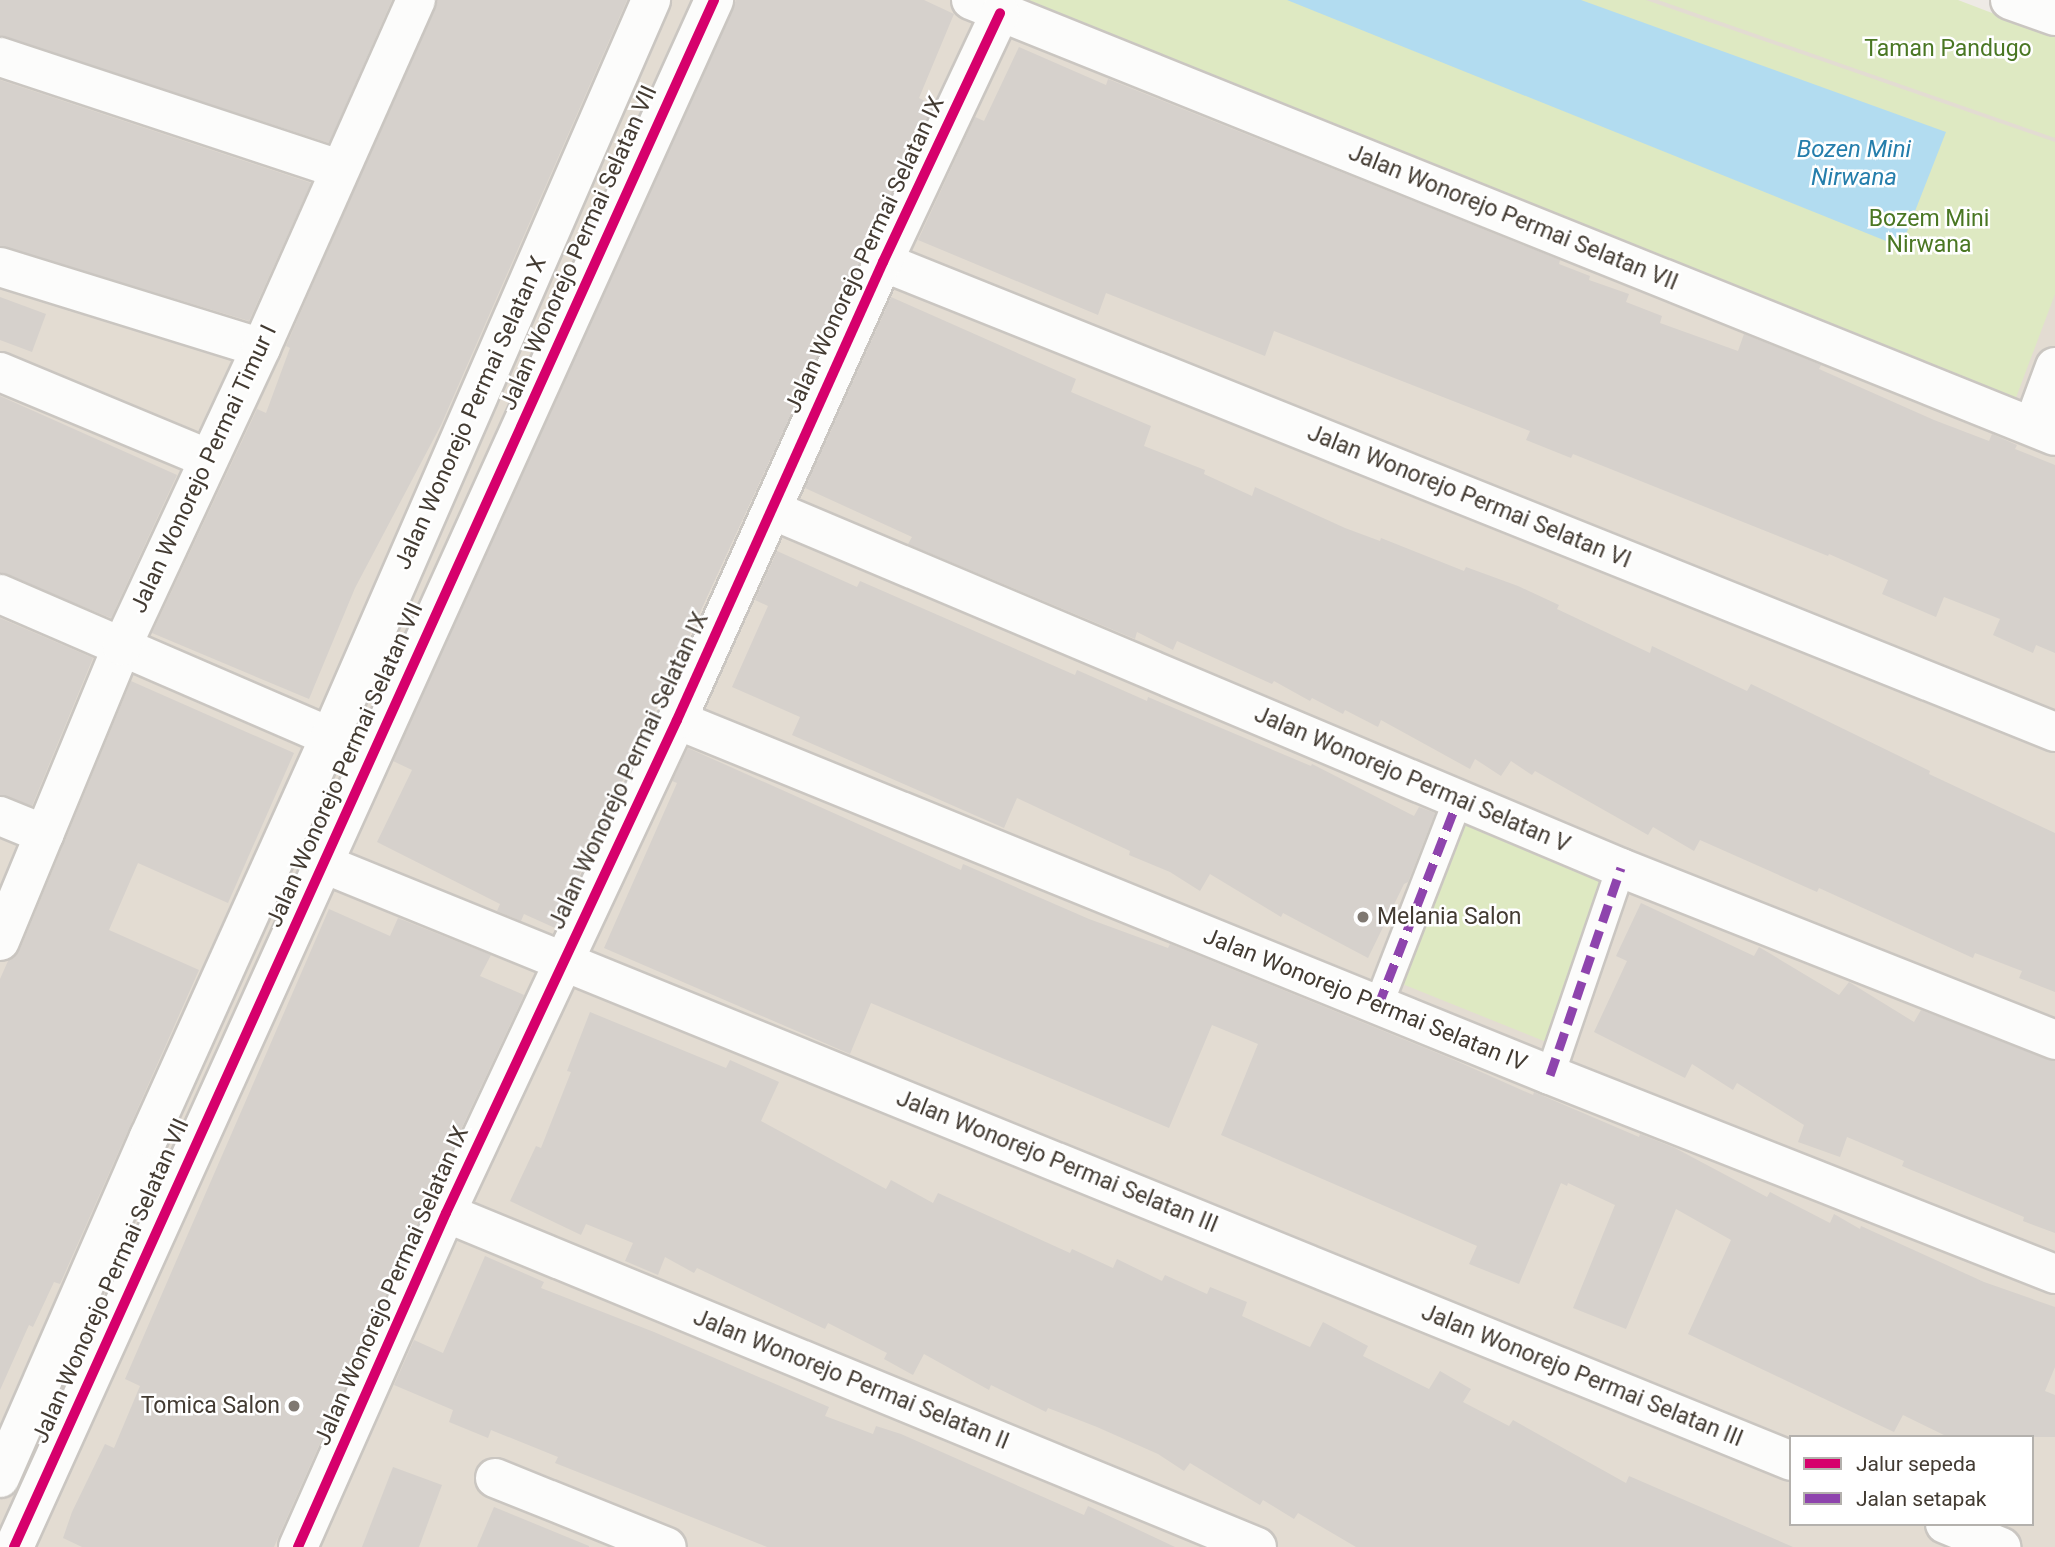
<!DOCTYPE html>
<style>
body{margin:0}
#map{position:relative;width:2055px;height:1547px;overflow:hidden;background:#eeeae5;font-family:Roboto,sans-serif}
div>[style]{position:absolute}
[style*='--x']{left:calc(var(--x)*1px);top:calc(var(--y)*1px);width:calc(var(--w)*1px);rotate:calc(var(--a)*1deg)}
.residential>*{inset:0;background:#e3dcd2}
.green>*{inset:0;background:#dee9c2;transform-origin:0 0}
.water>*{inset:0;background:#b2dcf0}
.building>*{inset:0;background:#d6d1cc}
.roads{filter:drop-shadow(2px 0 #cac6c1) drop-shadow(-2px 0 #cac6c1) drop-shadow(0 2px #cac6c1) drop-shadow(0 -2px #cac6c1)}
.pedestrian>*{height:28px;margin:-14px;padding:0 14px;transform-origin:14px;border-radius:14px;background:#fcfcfb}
.minor>*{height:38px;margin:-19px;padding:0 19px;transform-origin:19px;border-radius:19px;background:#fcfcfb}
.quiet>*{height:9px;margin-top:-4.5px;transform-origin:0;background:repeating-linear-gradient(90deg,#8e44ad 0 18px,transparent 0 27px)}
.cycleway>*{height:10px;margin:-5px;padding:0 5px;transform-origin:5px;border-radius:5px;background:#d6006c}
.dots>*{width:19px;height:19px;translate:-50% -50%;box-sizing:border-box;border:4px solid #fff;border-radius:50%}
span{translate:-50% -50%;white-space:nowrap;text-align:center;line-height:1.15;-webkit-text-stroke:5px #fff;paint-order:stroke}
.park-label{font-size:23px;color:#4a7723}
.street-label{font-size:23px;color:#433b32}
.poi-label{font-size:23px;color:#433b32}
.left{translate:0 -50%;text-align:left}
.right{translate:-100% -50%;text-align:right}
.water-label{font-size:24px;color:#257eac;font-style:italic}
.legend{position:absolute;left:1789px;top:1435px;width:245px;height:91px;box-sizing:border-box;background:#fff;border:2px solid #b4b1ad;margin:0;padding:9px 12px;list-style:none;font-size:21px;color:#433b32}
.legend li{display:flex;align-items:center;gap:14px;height:35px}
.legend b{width:35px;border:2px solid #b4b1ad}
</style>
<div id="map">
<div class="residential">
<div style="clip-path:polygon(evenodd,0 0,1682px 0,2055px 134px,2055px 1547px,0 1547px,0 0,1791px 1437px,2032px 1437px,2032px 1524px,1791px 1524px,1791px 1437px)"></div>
</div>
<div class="green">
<div style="clip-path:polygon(1022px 0,1646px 0,2055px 142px,2055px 294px,2014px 403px)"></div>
<div style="clip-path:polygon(1658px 0,1958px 0,2055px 37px,2055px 138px)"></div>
<div style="left:1445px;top:807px;width:202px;height:180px;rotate:22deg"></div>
</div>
<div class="water">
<div style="clip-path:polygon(1287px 0,1581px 0,1946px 132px,1901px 247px)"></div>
</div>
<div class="building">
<div style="clip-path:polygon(0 0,392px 0,329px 143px,0 36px)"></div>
<div style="clip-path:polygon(437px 0,627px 0,441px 425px,355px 588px,309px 699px,152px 633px,257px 409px,266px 413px,290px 348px,286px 346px)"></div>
<div style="clip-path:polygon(736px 0,924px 0,954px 14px,919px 98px,933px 105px,555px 928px,524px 914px,521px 921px,497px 911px,500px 904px,377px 842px,412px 770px,393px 761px)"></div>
<div style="clip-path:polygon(1019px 47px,1106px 85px,1108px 79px,1560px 260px,1559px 264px,1590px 276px,1589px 280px,1629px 294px,1626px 302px,1662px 316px,1660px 323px,1738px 351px,1744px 334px,1821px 365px,1819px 369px,1934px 420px,1989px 441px,1992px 434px,2017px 445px,2015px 449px,2055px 465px,2055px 653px,2036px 645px,2033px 653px,1993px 635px,2000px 619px,1944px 597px,1936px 617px,1882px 594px,1888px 580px,1829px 554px,1828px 556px,1573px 454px,1571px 458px,1526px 440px,1530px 431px,1274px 331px,1265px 356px,1106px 293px,1098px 315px,918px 240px,975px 117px,984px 121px)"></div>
<div style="clip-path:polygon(0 80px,311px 183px,249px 321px,0 246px)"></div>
<div style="clip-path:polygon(0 297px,46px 314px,32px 352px,0 340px)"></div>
<div style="clip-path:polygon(891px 297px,1076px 379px,1071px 392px,1151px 426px,1144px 446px,1205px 470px,1204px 474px,1252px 496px,1255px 487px,1345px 528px,1380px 541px,1381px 538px,1464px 571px,1466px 567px,1518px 586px,1559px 605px,1557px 609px,1650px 653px,1652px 646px,1747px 691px,1751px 684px,1930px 771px,1929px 774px,2055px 833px,2055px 992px,2019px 978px,2022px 971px,1975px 953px,1973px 958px,1819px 888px,1817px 892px,1700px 840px,1694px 851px,1653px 827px,1648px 835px,1535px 771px,1532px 775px,1511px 761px,1501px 776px,1475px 759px,1470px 769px,1381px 720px,1378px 727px,1345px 710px,1343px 714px,1312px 698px,1310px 701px,1274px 681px,1272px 684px,1177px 641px,1173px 650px,1137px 632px,1135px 639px,908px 544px,912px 537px,805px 488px)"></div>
<div style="clip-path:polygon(0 396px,177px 475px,111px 618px,0 573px)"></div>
<div style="clip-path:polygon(777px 551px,857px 587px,860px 581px,1075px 675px,1077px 670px,1147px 701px,1148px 697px,1311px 766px,1312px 764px,1414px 816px,1419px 807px,1435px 813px,1408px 882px,1404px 884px,1368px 958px,1283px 913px,1281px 917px,1210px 874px,1200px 891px,1170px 872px,1129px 855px,1130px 851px,1017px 798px,1004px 828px,792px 735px,800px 717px,732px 687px,768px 606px,755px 600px)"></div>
<div style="clip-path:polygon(0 618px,93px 658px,32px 806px,0 795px)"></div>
<div style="clip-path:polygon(131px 681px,294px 753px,228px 903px,138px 863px,109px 930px,199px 970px,60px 1284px,54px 1282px,33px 1327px,29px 1325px,0 1390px,0 979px,8px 961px,20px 949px)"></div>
<div style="clip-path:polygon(688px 748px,961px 870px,963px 864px,1089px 919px,1168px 948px,1170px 944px,1452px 1059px,1533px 1095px,1534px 1092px,1639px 1137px,1640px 1134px,1675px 1148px,1767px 1197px,1770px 1192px,1830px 1223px,1834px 1214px,1860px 1229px,1861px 1226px,1984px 1282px,2055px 1307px,2055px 1367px,2045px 1391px,2055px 1395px,2055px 1437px,1948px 1437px,1903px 1415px,1894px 1432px,1688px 1334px,1731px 1240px,1676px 1209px,1626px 1329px,1573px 1308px,1615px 1205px,1568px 1183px,1567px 1186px,1561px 1183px,1519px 1284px,1469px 1264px,1477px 1246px,1221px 1135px,1258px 1044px,1212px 1025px,1169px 1128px,871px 1003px,850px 1054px,604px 948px,677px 783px,672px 781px)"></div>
<div style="clip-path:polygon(1641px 903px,1754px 956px,1759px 947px,1839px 995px,1849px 982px,1914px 1022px,1921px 1010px,2055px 1061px,2055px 1233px,2023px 1221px,2024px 1217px,1902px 1166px,1904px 1161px,1847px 1137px,1840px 1157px,1798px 1142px,1804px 1125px,1737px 1083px,1733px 1090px,1692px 1064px,1685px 1078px,1594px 1032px,1627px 961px,1616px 956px)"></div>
<div style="clip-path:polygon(329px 909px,390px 936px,398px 918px,491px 955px,480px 976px,524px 995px,426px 1204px,274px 1547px,82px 1547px,63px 1538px,72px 1512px,105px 1444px,114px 1448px,140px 1386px,125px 1379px)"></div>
<div style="clip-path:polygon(590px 1012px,726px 1068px,730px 1060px,779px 1082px,761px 1121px,886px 1189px,891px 1180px,933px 1203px,938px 1193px,1070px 1253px,1072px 1249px,1113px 1268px,1117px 1259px,1162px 1281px,1165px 1275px,1207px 1294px,1210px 1287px,1247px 1302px,1242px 1316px,1310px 1347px,1323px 1322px,1368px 1346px,1363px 1356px,1429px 1389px,1440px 1371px,1471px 1389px,1463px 1402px,1509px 1426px,1513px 1420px,1626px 1483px,1629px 1476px,1793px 1547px,1356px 1547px,1298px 1513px,1294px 1519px,1263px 1500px,1260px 1505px,1190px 1463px,1184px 1471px,1158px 1454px,1097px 1427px,1048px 1408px,1046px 1412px,991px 1385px,989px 1390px,924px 1354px,913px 1375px,884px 1359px,887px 1353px,828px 1323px,825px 1329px,697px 1268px,694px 1273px,665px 1257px,658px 1275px,625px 1261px,633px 1243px,586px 1224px,581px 1235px,510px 1201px,536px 1146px,541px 1148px,571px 1072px,567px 1071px)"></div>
<div style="clip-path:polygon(485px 1256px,544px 1282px,541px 1288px,654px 1332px,829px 1407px,825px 1416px,873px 1434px,876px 1426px,901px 1434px,1084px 1515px,1088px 1506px,1175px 1547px,767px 1547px,555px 1463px,558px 1457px,491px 1430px,488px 1438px,449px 1422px,453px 1410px,394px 1385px,414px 1340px,443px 1353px)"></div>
<div style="clip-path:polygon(393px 1467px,442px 1485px,419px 1547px,362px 1547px)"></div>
<div style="clip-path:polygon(494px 1507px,589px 1546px,589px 1547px,477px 1547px)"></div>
</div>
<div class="roads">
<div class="pedestrian">
<div style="--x:1378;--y:1006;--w:221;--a:-68.8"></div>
<div style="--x:1550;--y:1075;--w:219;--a:-71.1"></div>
</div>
<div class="minor">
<div style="--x:971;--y:0;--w:1168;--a:21.91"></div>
<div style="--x:2010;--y:0;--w:48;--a:19.6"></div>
<div style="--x:0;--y:57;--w:357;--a:18.3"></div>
<div style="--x:883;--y:262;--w:1263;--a:21.85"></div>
<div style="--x:0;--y:267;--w:273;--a:17.2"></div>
<div style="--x:0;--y:372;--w:226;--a:22.6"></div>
<div style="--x:2033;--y:426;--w:63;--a:-69.6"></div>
<div style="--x:772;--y:510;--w:921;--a:22.86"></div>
<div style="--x:1621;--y:868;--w:467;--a:21.6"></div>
<div style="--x:0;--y:594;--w:360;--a:23.4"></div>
<div style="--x:677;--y:720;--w:942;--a:22.13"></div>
<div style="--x:1550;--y:1075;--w:543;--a:21.51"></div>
<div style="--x:0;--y:816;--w:48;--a:22.2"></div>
<div style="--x:324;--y:864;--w:1584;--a:22.14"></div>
<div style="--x:0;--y:941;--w:319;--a:-67.5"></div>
<div style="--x:122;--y:646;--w:329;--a:-65"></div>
<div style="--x:261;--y:348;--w:381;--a:-66"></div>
<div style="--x:446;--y:1213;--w:877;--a:22.38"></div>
<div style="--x:0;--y:1478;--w:372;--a:-66.4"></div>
<div style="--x:149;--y:1137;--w:439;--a:-65.7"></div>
<div style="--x:330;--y:737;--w:804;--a:-66.46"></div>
<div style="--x:495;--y:1478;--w:185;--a:21.9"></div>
<div style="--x:1945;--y:1524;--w:61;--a:22.3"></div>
<div style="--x:14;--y:1547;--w:1698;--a:-65.65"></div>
<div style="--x:298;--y:1547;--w:365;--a:-66.1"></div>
<div style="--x:446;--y:1213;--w:544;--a:-64.89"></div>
<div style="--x:677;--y:720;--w:502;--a:-65.78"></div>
<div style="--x:883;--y:262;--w:275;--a:-64.8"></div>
</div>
</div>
<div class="quiet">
<div style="--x:1378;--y:1006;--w:221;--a:-68.8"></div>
<div style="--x:1550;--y:1075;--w:219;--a:-71.1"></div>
</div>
<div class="cycleway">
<div style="--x:14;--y:1547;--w:1698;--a:-65.65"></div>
<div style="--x:298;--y:1547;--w:365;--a:-66.1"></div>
<div style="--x:446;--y:1213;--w:544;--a:-64.89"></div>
<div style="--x:677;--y:720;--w:502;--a:-65.78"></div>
<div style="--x:883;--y:262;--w:275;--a:-64.8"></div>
</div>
<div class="dots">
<div style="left:1363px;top:917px;background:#7f7871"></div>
<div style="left:294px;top:1406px;background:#7f7871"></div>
</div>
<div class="park-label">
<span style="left:1948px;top:49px">Taman Pandugo</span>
<span style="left:1929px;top:232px">Bozem Mini<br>Nirwana</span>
</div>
<div class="street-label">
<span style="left:1513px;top:218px;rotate:22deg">Jalan Wonorejo Permai Selatan VII</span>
<span style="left:579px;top:248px;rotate:-66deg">Jalan Wonorejo Permai Selatan VII</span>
<span style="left:865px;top:255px;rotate:-65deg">Jalan Wonorejo Permai Selatan IX</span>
<span style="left:471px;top:413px;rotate:-66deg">Jalan Wonorejo Permai Selatan X</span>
<span style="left:204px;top:469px;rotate:-65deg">Jalan Wonorejo Permai Timur I</span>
<span style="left:1469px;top:497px;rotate:22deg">Jalan Wonorejo Permai Selatan VI</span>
<span style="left:345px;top:765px;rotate:-66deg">Jalan Wonorejo Permai Selatan VII</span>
<span style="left:629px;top:771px;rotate:-65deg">Jalan Wonorejo Permai Selatan IX</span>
<span style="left:1412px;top:780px;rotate:23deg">Jalan Wonorejo Permai Selatan V</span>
<span style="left:1365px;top:1000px;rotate:22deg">Jalan Wonorejo Permai Selatan IV</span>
<span style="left:1057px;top:1162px;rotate:22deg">Jalan Wonorejo Permai Selatan III</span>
<span style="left:111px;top:1281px;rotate:-66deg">Jalan Wonorejo Permai Selatan VII</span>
<span style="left:392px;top:1286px;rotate:-66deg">Jalan Wonorejo Permai Selatan IX</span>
<span style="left:1582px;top:1376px;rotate:22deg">Jalan Wonorejo Permai Selatan III</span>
<span style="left:851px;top:1380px;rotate:22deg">Jalan Wonorejo Permai Selatan II</span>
</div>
<div class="poi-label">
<span class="left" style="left:1377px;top:917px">Melania Salon</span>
<span class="right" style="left:280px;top:1406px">Tomica Salon</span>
</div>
<div class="water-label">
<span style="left:1854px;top:164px">Bozen Mini<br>Nirwana</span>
</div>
<ul class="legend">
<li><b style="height:9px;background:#d6006c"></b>Jalur sepeda</li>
<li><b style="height:9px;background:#8e44ad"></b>Jalan setapak</li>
</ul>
</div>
